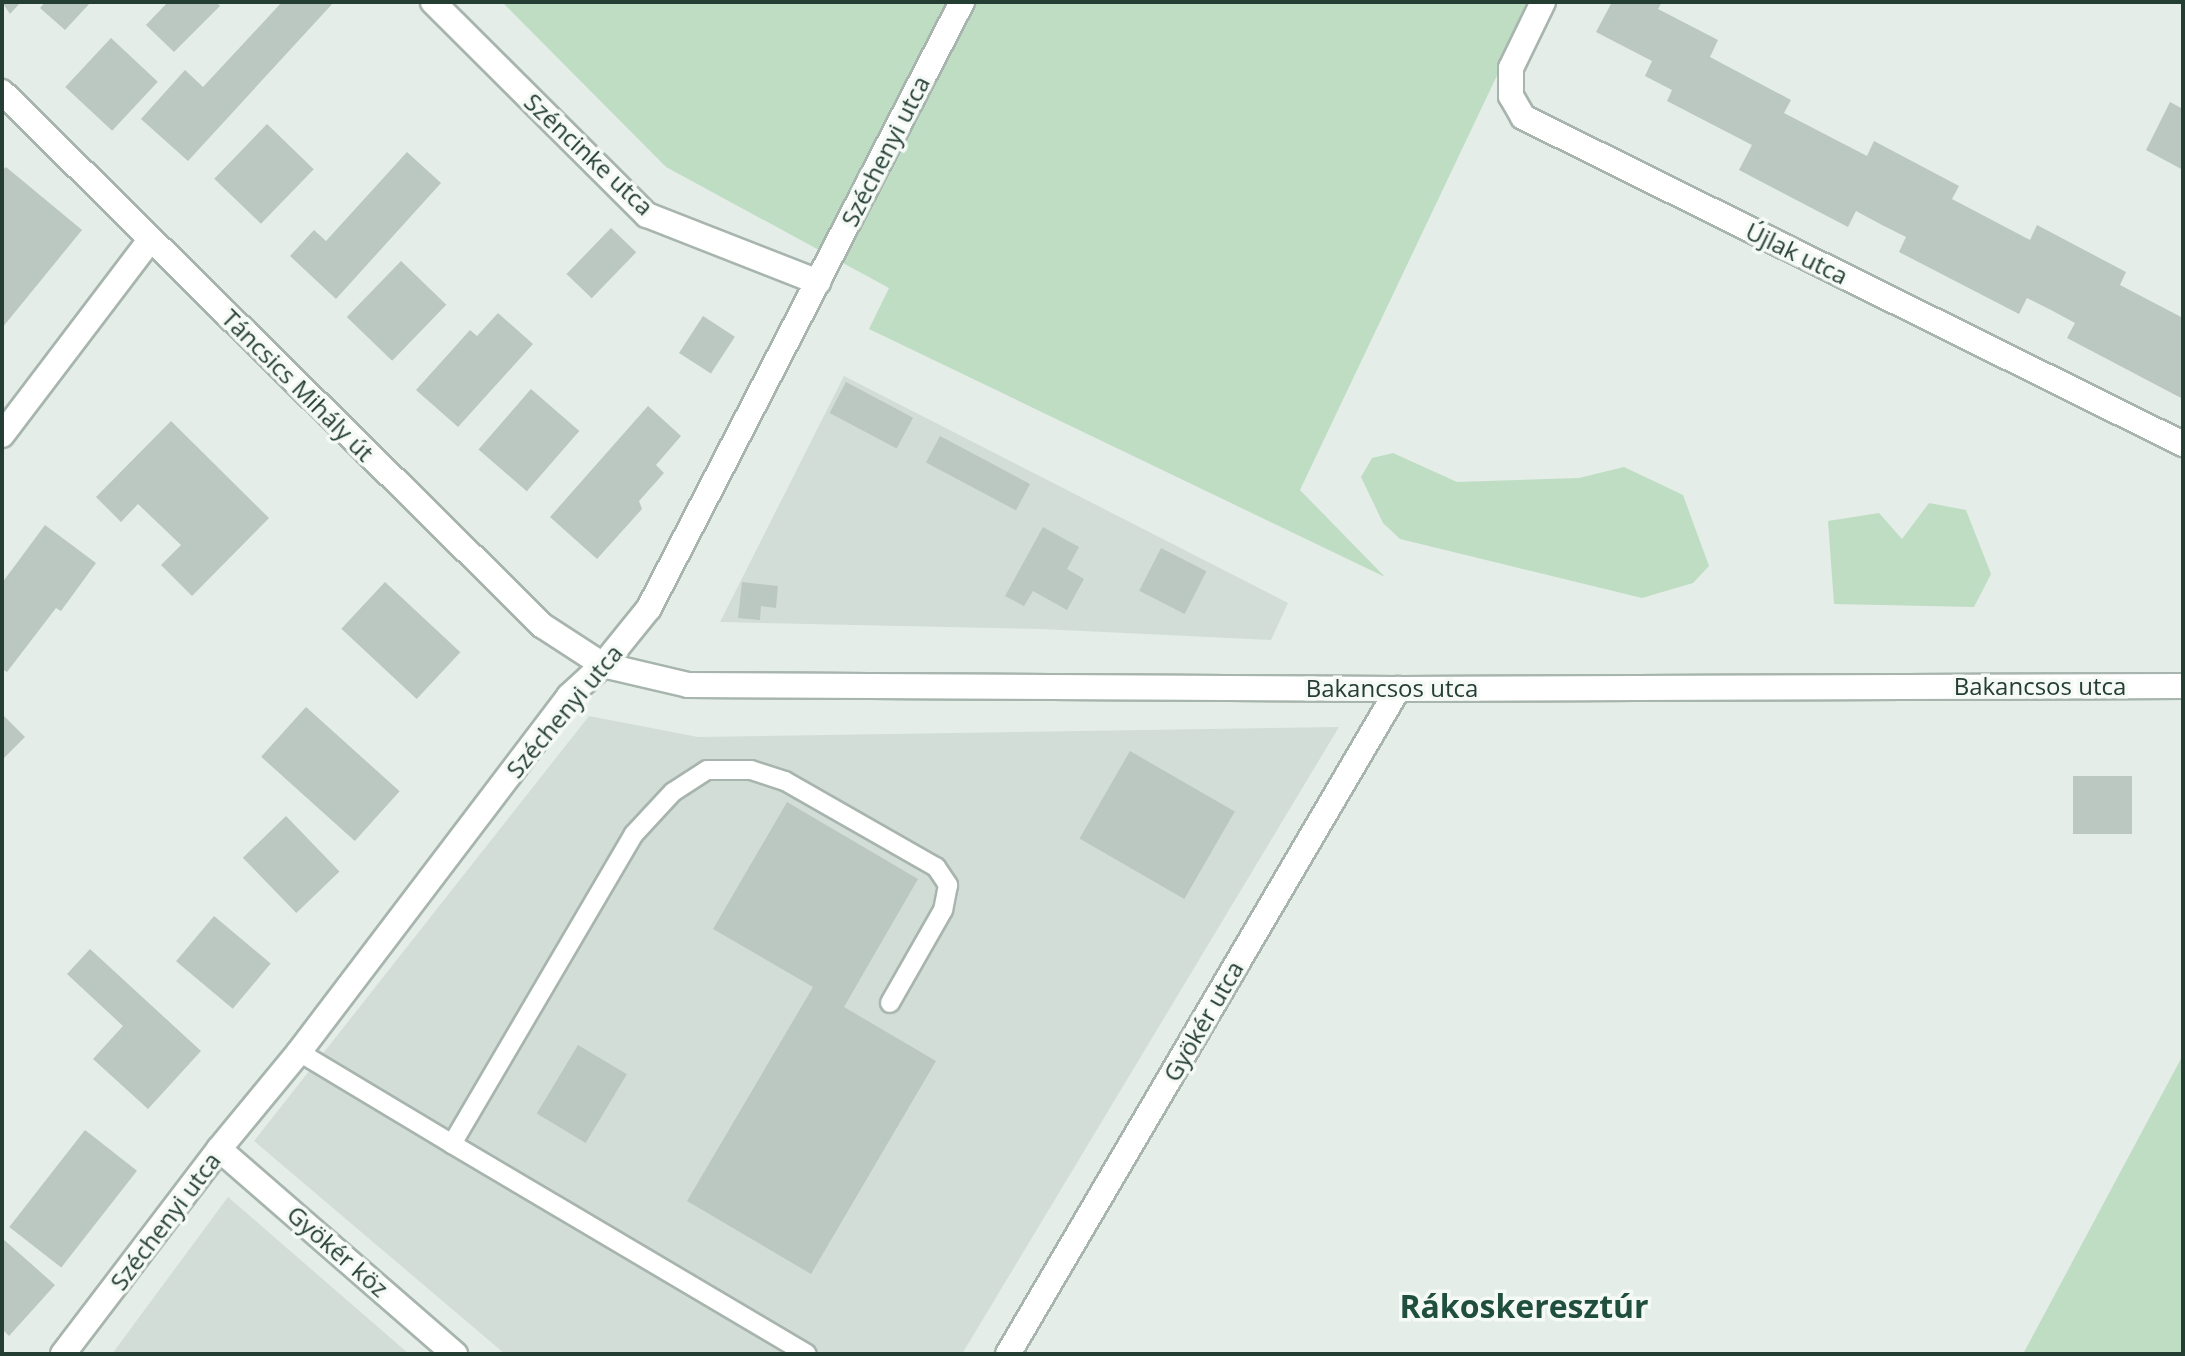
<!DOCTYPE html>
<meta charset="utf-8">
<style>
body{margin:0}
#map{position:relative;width:2185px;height:1356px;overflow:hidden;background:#e4ede8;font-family:"Open Sans",sans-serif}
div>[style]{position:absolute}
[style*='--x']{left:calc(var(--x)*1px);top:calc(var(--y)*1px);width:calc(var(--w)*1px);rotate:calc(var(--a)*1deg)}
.built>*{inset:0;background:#d3ddd7}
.green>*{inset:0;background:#bfddc3}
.building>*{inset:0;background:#bac8c1;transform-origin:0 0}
.roads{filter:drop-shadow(2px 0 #a7b5ae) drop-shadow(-2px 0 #a7b5ae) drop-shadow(0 2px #a7b5ae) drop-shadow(0 -2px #a7b5ae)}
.service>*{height:18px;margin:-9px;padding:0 9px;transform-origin:9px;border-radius:9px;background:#fff}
.minor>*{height:24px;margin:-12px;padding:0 12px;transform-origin:12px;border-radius:12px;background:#fff}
.tertiary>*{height:24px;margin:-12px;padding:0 12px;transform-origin:12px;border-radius:12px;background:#fff}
span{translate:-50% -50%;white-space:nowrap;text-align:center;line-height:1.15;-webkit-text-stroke:7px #f5faf7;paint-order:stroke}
.street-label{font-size:24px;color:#253e34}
.district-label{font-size:32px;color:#214f3f;font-weight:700}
.frame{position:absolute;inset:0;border:4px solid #253e34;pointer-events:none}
</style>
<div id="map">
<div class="built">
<div style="clip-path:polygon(844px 376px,1288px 603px,1271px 640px,1041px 629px,720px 622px)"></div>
<div style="clip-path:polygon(589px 716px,698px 737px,1339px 727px,962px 1354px,505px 1354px,254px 1141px)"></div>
<div style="clip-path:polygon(228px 1197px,409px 1354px,112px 1354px)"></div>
</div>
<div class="green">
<div style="clip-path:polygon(502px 2px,1532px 2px,1300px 490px,1385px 577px,869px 329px,889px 288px,666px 167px)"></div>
<div style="clip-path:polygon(1393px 453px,1457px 482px,1579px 478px,1624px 467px,1683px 495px,1709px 566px,1693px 583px,1642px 598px,1400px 539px,1383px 523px,1361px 477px,1372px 458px)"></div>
<div style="clip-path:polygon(1929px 503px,1966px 510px,1991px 574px,1974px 607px,1834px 604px,1828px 521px,1879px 513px,1902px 539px)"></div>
<div style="clip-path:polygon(2183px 1055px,2183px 1354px,2023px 1354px)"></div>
</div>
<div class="building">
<div style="clip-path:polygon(2px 2px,21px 2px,10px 14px)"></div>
<div style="clip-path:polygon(45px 2px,91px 2px,65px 30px,40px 8px)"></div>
<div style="clip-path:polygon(168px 2px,216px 2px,220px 6px,174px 52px,146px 25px)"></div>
<div style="clip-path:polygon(282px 2px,334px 2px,188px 161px,141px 119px,185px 70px,203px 87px)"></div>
<div style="clip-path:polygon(1612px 2px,1662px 2px,1658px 9px,1718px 40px,1710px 57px,1791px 100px,1784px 113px,1867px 156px,1874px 141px,1959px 186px,1952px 199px,2030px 240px,2037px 225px,2126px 272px,2120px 285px,2183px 318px,2183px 399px,2067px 338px,2075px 323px,2051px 310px,2027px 298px,2019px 314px,1899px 252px,1906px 237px,1882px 225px,1856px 211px,1848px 227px,1739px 170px,1752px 145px,1667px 101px,1672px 90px,1645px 76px,1652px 61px,1596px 32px)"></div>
<div style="left:111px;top:38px;width:64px;height:67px;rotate:43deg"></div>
<div style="clip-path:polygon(2170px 102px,2183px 109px,2183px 170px,2146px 150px)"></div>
<div style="left:267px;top:124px;width:65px;height:76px;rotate:44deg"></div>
<div style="clip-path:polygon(407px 152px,441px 183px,336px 299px,290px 256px,314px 230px,326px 241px)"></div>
<div style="clip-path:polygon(6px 167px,82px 230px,2px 328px,2px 171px)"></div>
<div style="left:611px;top:228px;width:35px;height:64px;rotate:44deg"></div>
<div style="left:401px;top:261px;width:63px;height:78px;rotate:44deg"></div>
<div style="clip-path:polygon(498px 313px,533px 344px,458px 427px,416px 390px,470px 330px,477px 336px)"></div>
<div style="left:703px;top:316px;width:38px;height:44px;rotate:33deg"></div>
<div style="left:846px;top:382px;width:76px;height:35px;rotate:28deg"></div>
<div style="left:531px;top:389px;width:64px;height:80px;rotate:41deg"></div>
<div style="clip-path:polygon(648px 406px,681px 436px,656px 465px,664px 473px,639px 501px,642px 509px,597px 559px,550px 517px)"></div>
<div style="clip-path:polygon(171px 421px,269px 518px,192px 596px,161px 565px,181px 545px,138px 504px,121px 522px,96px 497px)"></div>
<div style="left:940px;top:436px;width:102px;height:30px;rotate:28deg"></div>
<div style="clip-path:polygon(45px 525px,96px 563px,61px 611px,56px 608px,7px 672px,2px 669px,2px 583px)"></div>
<div style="clip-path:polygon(1043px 527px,1079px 547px,1067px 569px,1084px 579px,1067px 610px,1033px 591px,1024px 606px,1005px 596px)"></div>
<div style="left:1161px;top:548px;width:51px;height:48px;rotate:27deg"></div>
<div style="left:385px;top:582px;width:103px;height:64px;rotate:43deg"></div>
<div style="clip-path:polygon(742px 582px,778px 586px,776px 608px,761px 606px,760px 620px,738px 618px)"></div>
<div style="left:306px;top:707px;width:126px;height:67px;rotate:42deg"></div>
<div style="clip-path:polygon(2px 714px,25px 737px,2px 760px)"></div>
<div style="left:1130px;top:751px;width:121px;height:101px;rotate:30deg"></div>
<div style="left:2073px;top:776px;width:59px;height:58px"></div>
<div style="clip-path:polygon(787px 802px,918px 879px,844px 1007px,936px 1061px,811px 1274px,687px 1201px,813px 987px,713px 929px)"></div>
<div style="left:286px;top:816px;width:77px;height:60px;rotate:46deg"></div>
<div style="left:214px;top:916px;width:74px;height:59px;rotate:40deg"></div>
<div style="clip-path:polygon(90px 949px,201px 1051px,148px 1109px,93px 1059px,123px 1026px,67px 974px)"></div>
<div style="left:578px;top:1045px;width:57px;height:80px;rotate:31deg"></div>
<div style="left:85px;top:1130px;width:66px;height:123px;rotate:38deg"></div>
<div style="clip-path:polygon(2px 1238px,55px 1285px,9px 1336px,2px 1329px)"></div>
</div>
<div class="roads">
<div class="service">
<div style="--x:299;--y:1052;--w:179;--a:31"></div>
<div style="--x:452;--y:1144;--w:359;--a:-59.6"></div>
<div style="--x:634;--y:834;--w:57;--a:-47.1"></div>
<div style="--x:673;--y:792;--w:40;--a:-32.9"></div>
<div style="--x:707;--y:770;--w:44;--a:0"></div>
<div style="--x:751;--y:770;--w:36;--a:18"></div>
<div style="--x:785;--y:781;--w:174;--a:29.7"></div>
<div style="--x:936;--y:867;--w:22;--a:56"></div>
<div style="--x:948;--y:885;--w:25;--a:101"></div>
<div style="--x:943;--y:910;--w:107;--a:119.7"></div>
<div style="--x:452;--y:1144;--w:412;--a:30.6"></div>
</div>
<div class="minor">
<div style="--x:433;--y:2;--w:302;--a:44.9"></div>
<div style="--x:647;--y:215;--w:184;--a:21.4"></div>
<div style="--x:1543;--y:2;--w:73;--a:115.9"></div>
<div style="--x:1511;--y:68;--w:28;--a:90"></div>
<div style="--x:1511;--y:96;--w:24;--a:60"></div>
<div style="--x:1523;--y:117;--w:737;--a:26.36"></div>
<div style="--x:2;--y:435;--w:245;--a:-52.8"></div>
<div style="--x:219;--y:1149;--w:313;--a:41"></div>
<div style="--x:63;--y:1354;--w:258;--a:-52.7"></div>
<div style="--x:219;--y:1149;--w:126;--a:-50.5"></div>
<div style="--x:299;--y:1052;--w:447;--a:-52.8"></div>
<div style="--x:569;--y:696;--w:46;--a:-42.4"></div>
<div style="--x:603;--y:665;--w:73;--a:-51.1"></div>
<div style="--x:649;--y:608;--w:682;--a:-62.68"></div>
<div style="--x:1008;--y:1354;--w:771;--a:-59.61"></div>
</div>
<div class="tertiary">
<div style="--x:2;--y:92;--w:760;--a:44.63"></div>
<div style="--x:543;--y:626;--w:72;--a:33"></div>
<div style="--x:603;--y:665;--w:87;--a:13.2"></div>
<div style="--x:688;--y:685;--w:710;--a:0.32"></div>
<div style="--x:1398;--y:689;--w:785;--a:-0.22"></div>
</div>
</div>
<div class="street-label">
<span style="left:885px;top:151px;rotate:-63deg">Széchenyi utca</span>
<span style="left:589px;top:154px;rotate:43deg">Széncinke utca</span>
<span style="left:1797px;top:253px;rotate:26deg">Újlak utca</span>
<span style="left:298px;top:385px;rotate:45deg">Táncsics Mihály út</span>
<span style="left:2040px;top:686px">Bakancsos utca</span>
<span style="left:1392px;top:688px">Bakancsos utca</span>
<span style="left:564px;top:711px;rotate:-50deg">Széchenyi utca</span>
<span style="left:1203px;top:1021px;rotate:-60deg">Gyökér utca</span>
<span style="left:165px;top:1221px;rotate:-53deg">Széchenyi utca</span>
<span style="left:338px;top:1251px;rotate:41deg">Gyökér köz</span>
</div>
<div class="district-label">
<span style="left:1524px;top:1306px">Rákoskeresztúr</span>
</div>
<div class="frame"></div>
</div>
